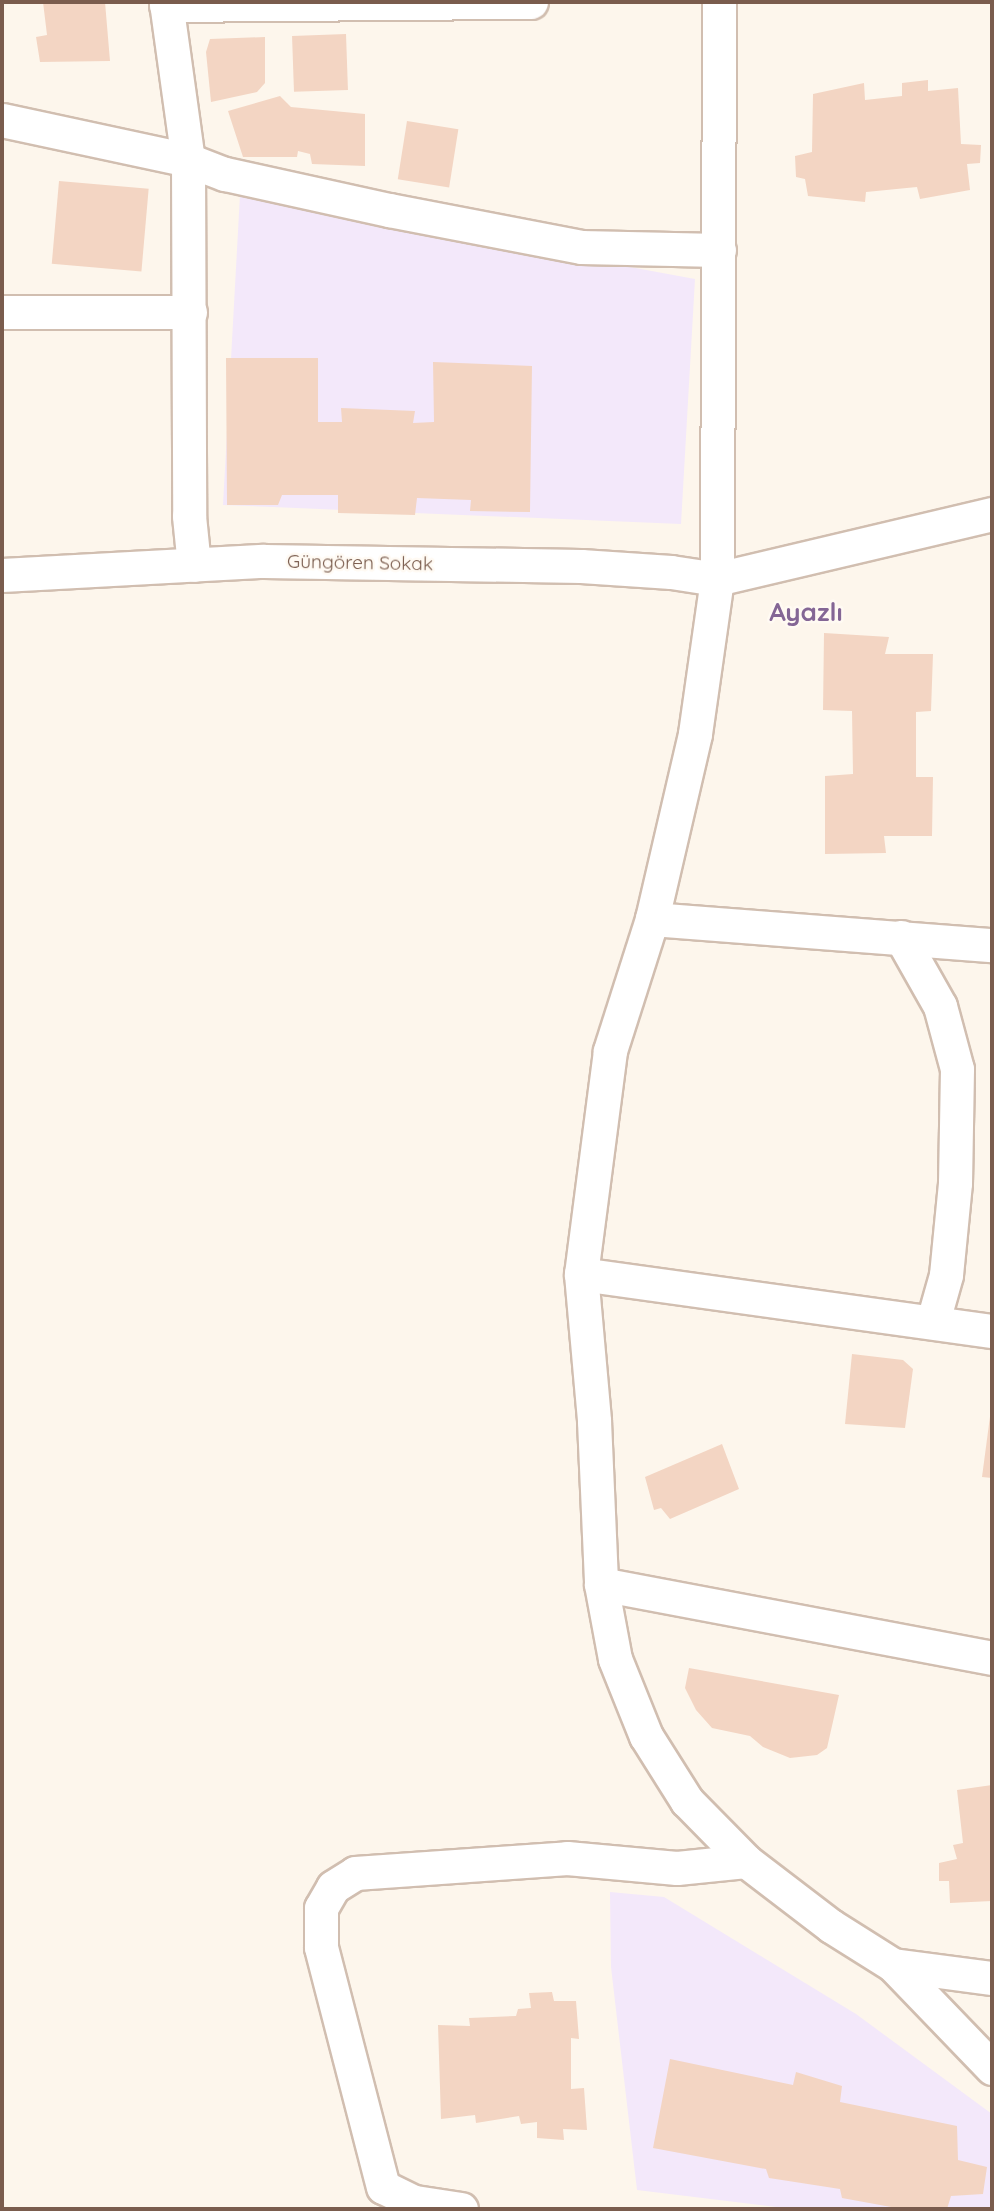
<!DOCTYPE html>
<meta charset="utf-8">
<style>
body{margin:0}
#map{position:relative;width:994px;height:2211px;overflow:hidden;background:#fdf6ec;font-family:Quicksand,sans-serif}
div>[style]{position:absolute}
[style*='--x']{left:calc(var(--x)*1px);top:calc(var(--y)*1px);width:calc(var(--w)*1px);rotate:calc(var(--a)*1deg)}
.education>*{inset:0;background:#f3e8fa}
.building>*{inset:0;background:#f3d5c3;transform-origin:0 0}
.roads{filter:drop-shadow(2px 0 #d1beb0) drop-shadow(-2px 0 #d1beb0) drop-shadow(0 2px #d1beb0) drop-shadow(0 -2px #d1beb0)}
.minor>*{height:33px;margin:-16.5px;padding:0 16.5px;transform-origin:16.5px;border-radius:16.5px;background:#fff}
span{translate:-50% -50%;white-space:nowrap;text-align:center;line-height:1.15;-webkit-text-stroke:5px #fffaf3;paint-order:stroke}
.street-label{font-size:19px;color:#7a5c4d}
.district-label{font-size:26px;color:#846695;font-weight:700}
.frame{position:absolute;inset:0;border:4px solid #7a5c4d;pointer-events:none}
</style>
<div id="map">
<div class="education">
<div style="clip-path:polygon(240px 195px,695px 279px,681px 524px,223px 505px)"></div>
<div style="clip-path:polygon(610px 1892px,664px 1897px,856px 2014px,992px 2114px,992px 2209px,793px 2209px,637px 2190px,611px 1967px)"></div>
</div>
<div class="building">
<div style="clip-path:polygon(43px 2px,105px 2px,110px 61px,40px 62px,36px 37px,47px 35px)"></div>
<div style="left:346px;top:34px;width:56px;height:54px;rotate:88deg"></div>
<div style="clip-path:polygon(265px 37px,265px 83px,257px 92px,211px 102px,206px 52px,210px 39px)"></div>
<div style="clip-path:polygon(928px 80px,928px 91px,958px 88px,961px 144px,981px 145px,980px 163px,967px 164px,970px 190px,920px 199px,917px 187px,866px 192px,865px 202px,808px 196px,805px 179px,796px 177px,795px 156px,812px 152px,813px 94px,864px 83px,865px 100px,902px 96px,902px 83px)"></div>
<div style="clip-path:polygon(280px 96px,291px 107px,365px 114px,365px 166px,312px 164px,310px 154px,298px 151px,297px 157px,243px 157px,228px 111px)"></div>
<div style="left:407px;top:121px;width:52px;height:59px;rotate:9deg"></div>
<div style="left:59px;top:181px;width:90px;height:83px;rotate:5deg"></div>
<div style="clip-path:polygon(226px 358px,318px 358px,318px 422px,342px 422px,341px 408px,415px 411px,413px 423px,434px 422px,433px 362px,532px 366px,530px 512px,470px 511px,471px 500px,417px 498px,415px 515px,338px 513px,338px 495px,282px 495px,278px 505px,227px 505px)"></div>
<div style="clip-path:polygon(824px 633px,889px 637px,885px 654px,933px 654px,931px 711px,916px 712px,916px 777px,933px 777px,932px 836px,884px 836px,886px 853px,825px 854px,825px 776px,853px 774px,852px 711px,823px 710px)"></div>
<div style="clip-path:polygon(852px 1354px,903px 1360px,913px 1369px,905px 1428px,845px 1424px)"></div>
<div style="clip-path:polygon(991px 1409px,992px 1409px,992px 1478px,982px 1477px)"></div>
<div style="clip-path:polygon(722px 1444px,739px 1489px,670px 1519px,661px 1508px,654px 1510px,645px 1477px)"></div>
<div style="clip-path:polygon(689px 1668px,839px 1695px,827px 1748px,817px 1755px,790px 1758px,763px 1747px,750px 1736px,712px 1728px,696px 1710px,685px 1688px)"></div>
<div style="clip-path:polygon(992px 1785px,992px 1901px,950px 1903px,949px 1881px,939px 1881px,939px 1863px,957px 1859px,953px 1845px,963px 1843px,957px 1790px)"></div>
<div style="clip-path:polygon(552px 1992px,554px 2001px,576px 2001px,579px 2039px,571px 2038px,571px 2089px,584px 2088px,587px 2130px,563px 2129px,564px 2140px,537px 2138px,537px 2122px,521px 2124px,519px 2116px,476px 2123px,475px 2115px,441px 2119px,438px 2025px,470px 2026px,469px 2018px,516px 2016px,518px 2009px,531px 2008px,529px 1993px)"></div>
<div style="clip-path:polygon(670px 2059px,793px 2085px,796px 2072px,842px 2086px,840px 2102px,957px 2126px,958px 2160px,987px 2167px,983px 2194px,951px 2196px,947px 2209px,902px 2209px,842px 2198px,840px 2189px,769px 2178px,766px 2169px,653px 2148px)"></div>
</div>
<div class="roads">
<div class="minor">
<div style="--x:166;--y:2;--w:160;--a:82.1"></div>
<div style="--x:188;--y:160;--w:356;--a:89.8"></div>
<div style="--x:189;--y:516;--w:49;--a:84.2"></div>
<div style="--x:719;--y:2;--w:577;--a:90.2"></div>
<div style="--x:717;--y:579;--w:157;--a:98.1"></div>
<div style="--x:695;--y:734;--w:190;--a:103.1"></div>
<div style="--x:652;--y:919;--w:139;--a:107.7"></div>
<div style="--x:610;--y:1051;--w:225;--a:97.4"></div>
<div style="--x:581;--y:1274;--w:148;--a:84.9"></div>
<div style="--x:594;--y:1421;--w:163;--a:87.5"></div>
<div style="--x:601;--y:1584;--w:76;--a:79.4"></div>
<div style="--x:615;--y:1659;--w:83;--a:68.1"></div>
<div style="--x:646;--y:1736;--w:77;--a:57.8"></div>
<div style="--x:687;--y:1801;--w:84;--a:45.5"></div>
<div style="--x:746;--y:1861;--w:107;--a:37.4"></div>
<div style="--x:831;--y:1926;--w:73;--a:32.2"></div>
<div style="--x:893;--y:1965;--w:143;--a:46.1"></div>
<div style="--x:166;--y:5;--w:365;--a:-0.5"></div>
<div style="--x:2;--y:120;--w:190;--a:12.1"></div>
<div style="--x:188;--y:160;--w:40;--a:21"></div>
<div style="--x:225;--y:174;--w:168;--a:12.4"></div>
<div style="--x:389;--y:210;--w:196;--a:10.9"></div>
<div style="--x:581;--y:247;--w:138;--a:1.2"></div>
<div style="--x:2;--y:312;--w:188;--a:0"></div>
<div style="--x:2;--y:575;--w:262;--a:-3.1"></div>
<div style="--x:264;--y:561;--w:317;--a:0.9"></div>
<div style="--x:581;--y:566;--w:90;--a:3.8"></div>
<div style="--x:671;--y:572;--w:47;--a:8.7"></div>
<div style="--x:717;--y:579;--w:283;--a:-13.3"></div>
<div style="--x:652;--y:919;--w:341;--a:4.4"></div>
<div style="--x:901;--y:937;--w:79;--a:60.5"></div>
<div style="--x:940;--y:1006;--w:65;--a:74.9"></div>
<div style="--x:957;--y:1069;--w:114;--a:91"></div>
<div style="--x:955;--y:1183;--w:92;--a:95.6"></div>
<div style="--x:946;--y:1275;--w:48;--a:105.8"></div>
<div style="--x:581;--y:1274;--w:415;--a:7.9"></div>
<div style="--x:601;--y:1584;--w:398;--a:10.7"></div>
<div style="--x:893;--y:1965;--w:100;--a:7.5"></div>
<div style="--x:461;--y:2209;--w:48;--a:-171.5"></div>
<div style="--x:414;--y:2202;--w:34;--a:-154"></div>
<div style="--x:383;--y:2187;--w:248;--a:-104.5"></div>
<div style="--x:321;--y:1947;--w:39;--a:-90"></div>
<div style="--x:321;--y:1908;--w:24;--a:-60"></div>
<div style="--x:333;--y:1887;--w:26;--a:-32"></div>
<div style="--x:355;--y:1873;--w:213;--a:-4"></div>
<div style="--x:567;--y:1858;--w:110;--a:5.2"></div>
<div style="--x:677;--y:1868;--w:69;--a:-5.8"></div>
</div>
</div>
<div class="street-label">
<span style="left:360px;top:563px;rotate:1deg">Güngören Sokak</span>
</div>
<div class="district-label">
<span style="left:806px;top:612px">Ayazlı</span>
</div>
<div class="frame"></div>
</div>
